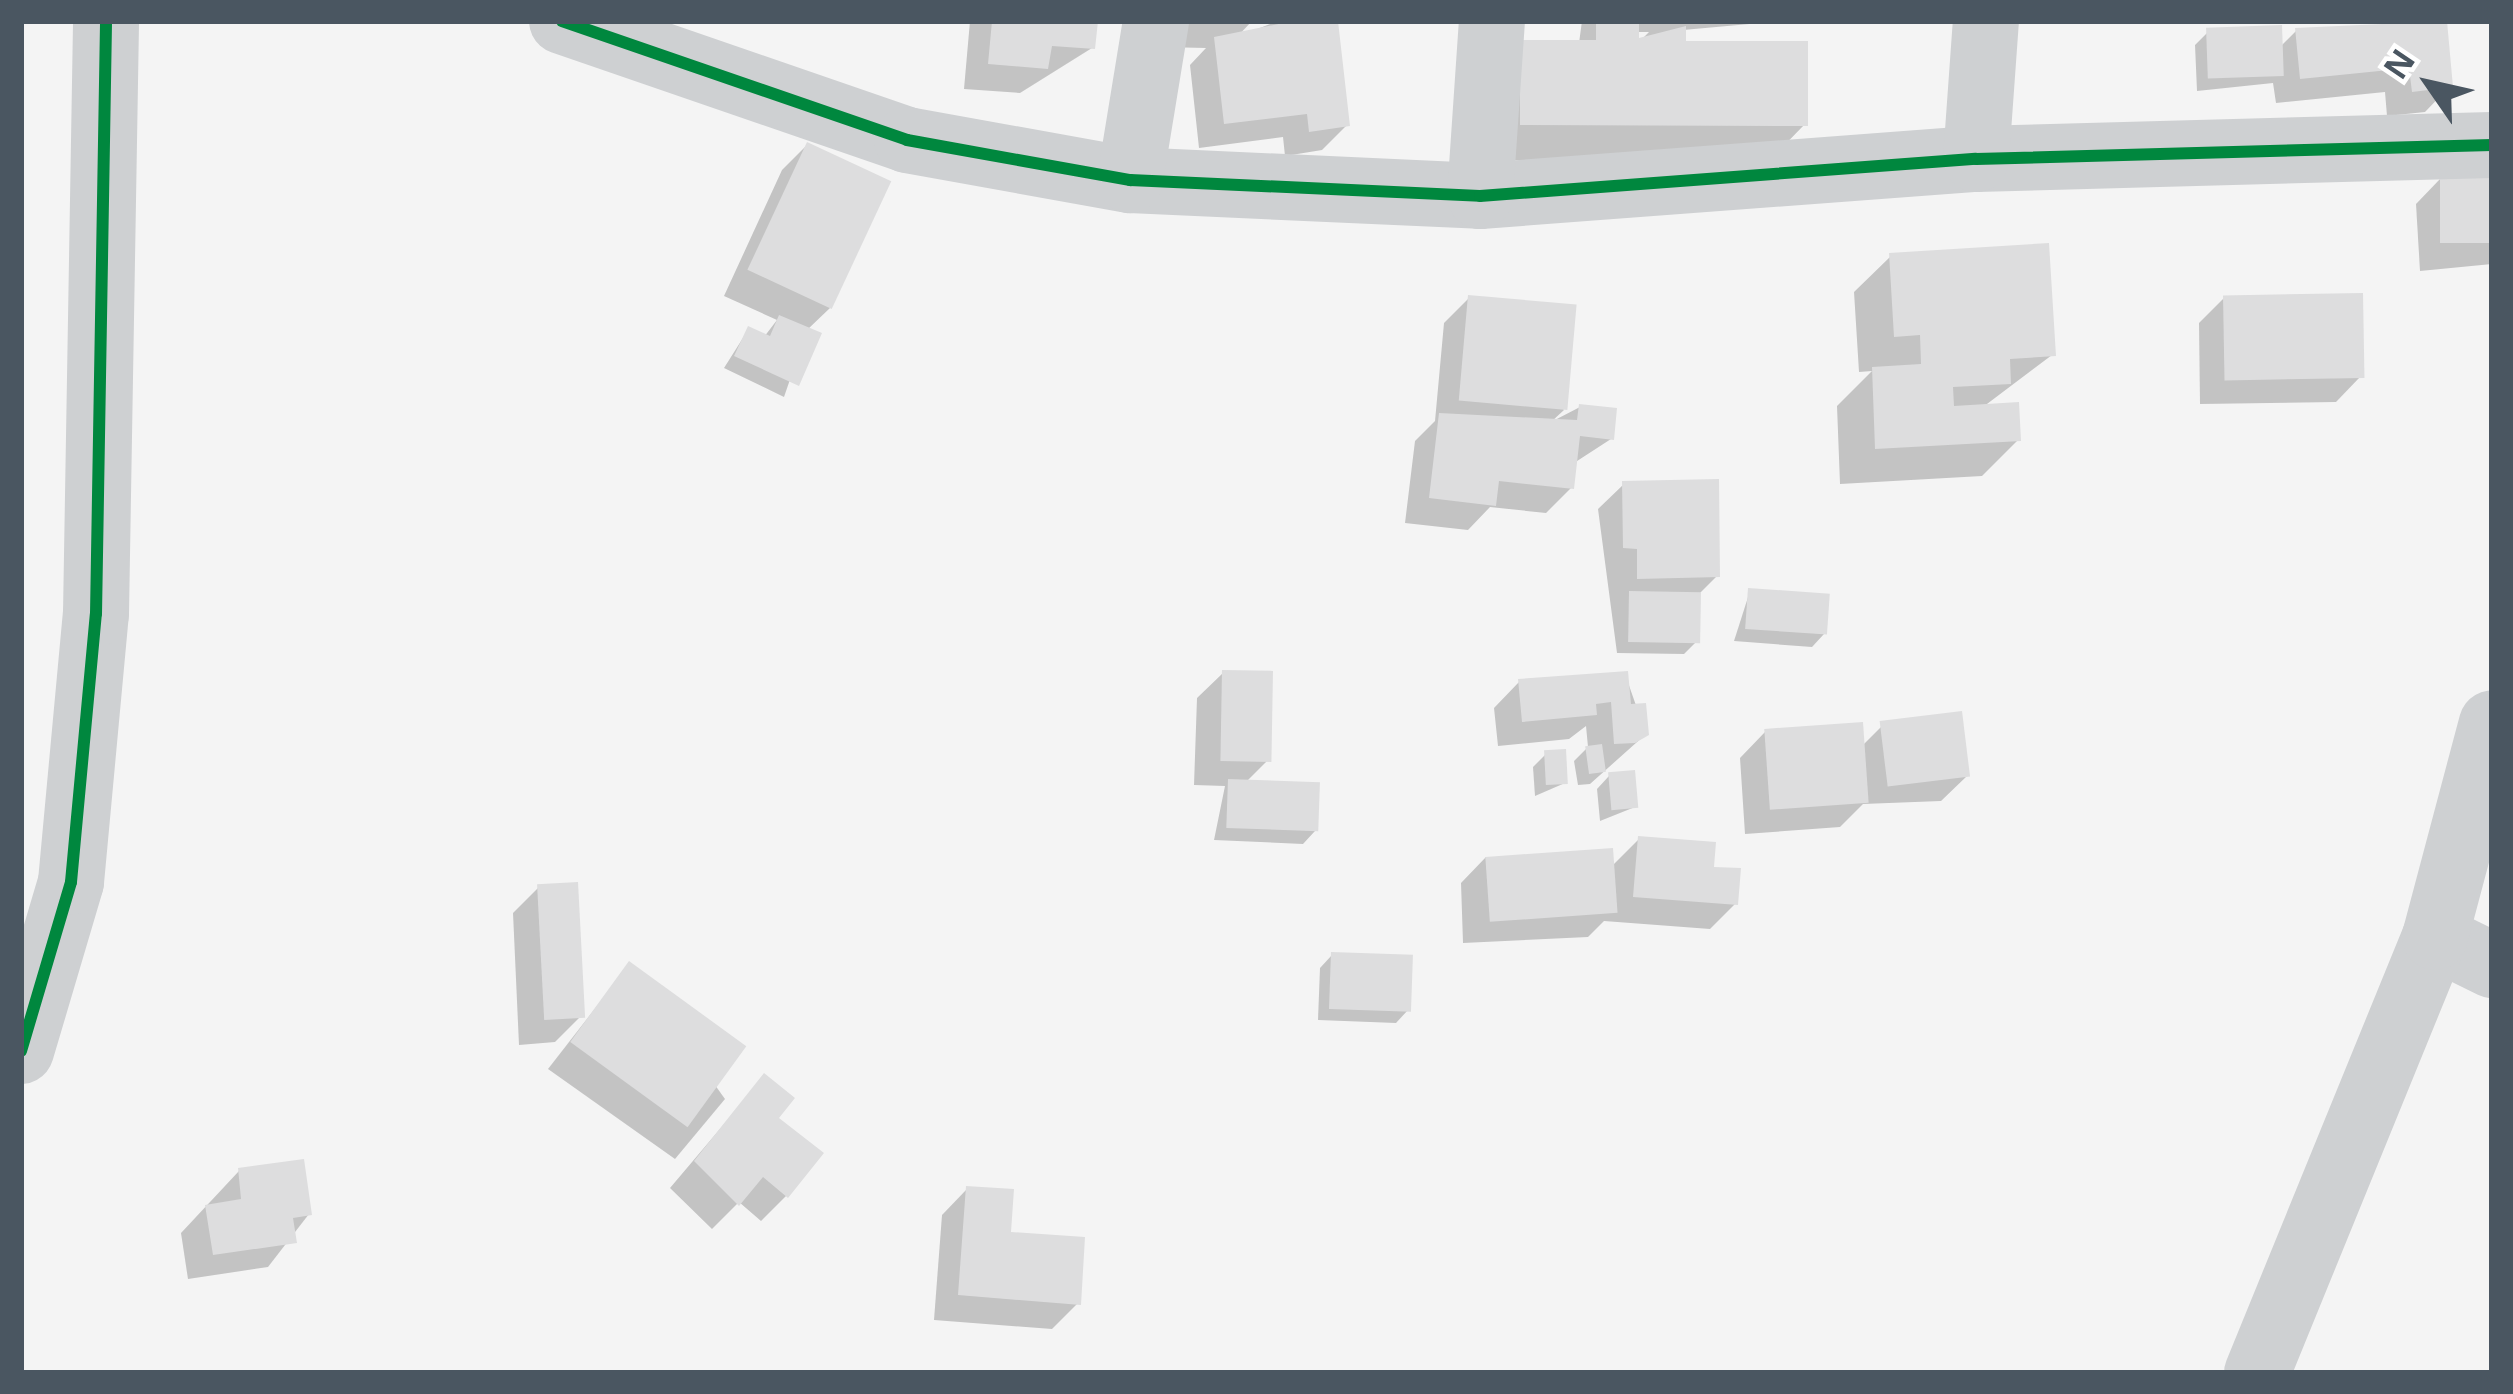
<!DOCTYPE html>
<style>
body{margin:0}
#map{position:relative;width:2513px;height:1394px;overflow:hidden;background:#f4f4f4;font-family:"Open Sans",sans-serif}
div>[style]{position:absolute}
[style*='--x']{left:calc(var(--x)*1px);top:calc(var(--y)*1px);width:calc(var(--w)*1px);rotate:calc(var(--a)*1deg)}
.shadow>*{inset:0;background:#0003}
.building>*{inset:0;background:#ddddde;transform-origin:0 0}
.minor>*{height:66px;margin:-33px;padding:0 33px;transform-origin:33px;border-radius:33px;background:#ced0d2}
.cycleway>*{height:12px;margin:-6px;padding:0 6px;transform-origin:6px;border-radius:6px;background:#00873e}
span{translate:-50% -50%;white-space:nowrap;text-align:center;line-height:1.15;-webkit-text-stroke:12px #fff;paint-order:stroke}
.frame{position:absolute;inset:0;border:24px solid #4a5661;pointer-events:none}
.north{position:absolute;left:2369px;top:24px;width:120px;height:120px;-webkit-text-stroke:9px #fff;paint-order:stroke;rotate:304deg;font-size:33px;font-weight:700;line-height:48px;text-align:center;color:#4a5661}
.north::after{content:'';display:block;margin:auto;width:42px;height:54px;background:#4a5661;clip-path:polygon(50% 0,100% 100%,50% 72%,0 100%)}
</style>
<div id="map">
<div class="shadow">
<div style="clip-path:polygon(505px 21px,568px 21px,563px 26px)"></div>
<div style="clip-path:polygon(970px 21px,1095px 21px,1092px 48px,1020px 93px,964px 89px)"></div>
<div style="clip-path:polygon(1163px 21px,1252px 21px,1237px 37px,1278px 21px,1335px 21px,1347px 125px,1322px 150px,1285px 156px,1283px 137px,1199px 148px,1190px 65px,1206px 48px,1162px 47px)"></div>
<div style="clip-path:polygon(evenodd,1582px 21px,1782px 21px,1683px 30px,1683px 44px,1805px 124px,1769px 161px,1485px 160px,1485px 79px,1579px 43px,1582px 21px,1636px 32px,1649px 32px,1636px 45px,1636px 32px)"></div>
<div style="clip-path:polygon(2444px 21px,2450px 86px,2425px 112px,2387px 116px,2385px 92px,2276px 103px,2273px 83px,2197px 91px,2195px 45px,2208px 32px,2280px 47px,2296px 31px)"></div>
<div style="clip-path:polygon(807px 145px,830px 308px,807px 330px,784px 397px,724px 368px,748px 330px,764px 337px,777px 320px,724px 296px,782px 170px)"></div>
<div style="clip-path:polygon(2492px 174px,2492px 264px,2420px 271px,2416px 204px,2441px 178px)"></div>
<div style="clip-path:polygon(1891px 256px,2052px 355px,1983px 407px,2018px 440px,1982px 476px,1840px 484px,1837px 406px,1872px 371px,1859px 372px,1854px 292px)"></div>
<div style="clip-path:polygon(1469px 298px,1564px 410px,1551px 422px,1580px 407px,1611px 439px,1574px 463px,1571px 488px,1546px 513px,1490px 507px,1468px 530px,1405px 523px,1415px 441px,1435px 421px,1444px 323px)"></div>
<div style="clip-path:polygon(2224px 298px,2361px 376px,2336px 402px,2200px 404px,2199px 323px)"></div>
<div style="clip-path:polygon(1624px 484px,1717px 576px,1698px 595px,1697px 641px,1684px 654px,1617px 653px,1598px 509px)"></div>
<div style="clip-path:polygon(1750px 591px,1824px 634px,1812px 647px,1734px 641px)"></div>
<div style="clip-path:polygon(1223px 673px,1267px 761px,1246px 782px,1315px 831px,1303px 844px,1214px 840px,1225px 786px,1194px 785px,1197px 698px)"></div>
<div style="clip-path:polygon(1625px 674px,1646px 734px,1590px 784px,1578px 785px,1574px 761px,1588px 747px,1586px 726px,1569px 739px,1498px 746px,1494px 708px,1519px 682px)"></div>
<div style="clip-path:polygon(1882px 726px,1967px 776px,1941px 801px,1863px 804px,1840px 827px,1745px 834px,1740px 758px,1765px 732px,1862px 746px)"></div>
<div style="clip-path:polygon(1546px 754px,1565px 783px,1535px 796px,1533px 767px)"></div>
<div style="clip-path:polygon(1609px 776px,1635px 807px,1600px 821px,1597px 789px)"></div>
<div style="clip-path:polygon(1639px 839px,1710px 870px,1735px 904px,1710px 929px,1604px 921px,1588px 937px,1463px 943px,1461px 883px,1486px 857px,1611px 867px)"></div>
<div style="clip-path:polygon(539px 887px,580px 1017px,555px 1042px,519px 1045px,513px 913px)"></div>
<div style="clip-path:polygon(1332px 955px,1408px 1010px,1396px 1023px,1318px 1020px,1320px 968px)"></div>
<div style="clip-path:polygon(629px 965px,725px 1099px,675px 1159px,548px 1069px)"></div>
<div style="clip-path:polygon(764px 1077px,786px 1196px,761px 1221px,739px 1202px,712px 1229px,670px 1188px)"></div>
<div style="clip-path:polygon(239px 1171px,309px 1214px,268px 1267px,188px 1279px,181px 1233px)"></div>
<div style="clip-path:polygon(967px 1189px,1078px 1303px,1052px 1329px,934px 1320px,942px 1215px)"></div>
</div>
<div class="building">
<div style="clip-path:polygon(992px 21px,1098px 21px,1095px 49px,1052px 46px,1048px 69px,988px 64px)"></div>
<div style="clip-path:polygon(1293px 21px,1338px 21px,1350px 126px,1309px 132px,1307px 114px,1224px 124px,1214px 37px)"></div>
<div style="clip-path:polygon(2447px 21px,2453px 87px,2412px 92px,2409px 68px,2300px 79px,2295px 28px)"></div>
<div style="clip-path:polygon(1596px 22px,1639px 22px,1639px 38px,1686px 26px,1686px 41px,1808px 41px,1808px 126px,1520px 125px,1520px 40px,1596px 40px)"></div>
<div style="left:2282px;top:25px;width:51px;height:76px;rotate:88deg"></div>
<div style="left:807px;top:142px;width:93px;height:141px;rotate:25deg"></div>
<div style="left:2492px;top:171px;width:72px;height:52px;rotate:90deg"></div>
<div style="clip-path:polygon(2049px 243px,2056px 356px,2010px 359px,2011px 384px,1953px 387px,1954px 406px,2019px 402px,2021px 441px,1875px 449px,1872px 367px,1921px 364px,1920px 335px,1894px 337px,1889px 253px)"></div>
<div style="left:2363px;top:293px;width:85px;height:140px;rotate:89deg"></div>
<div style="left:1468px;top:295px;width:109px;height:106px;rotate:5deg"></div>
<div style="clip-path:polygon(779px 315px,822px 333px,799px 386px,734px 356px,748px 326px,770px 336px)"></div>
<div style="clip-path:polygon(1579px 404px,1617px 408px,1614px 440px,1580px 436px,1574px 489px,1499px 481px,1496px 506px,1429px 498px,1439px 413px,1577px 420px)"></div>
<div style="clip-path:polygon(1719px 479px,1720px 577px,1637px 579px,1637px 549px,1623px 548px,1622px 481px)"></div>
<div style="left:1748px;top:588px;width:82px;height:41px;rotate:4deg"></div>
<div style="left:1629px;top:591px;width:72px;height:51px;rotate:1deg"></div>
<div style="left:1222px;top:670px;width:51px;height:91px;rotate:1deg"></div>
<div style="clip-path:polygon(1628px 671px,1631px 704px,1646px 703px,1649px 735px,1635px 743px,1614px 744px,1611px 702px,1596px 704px,1597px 715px,1522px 722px,1518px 679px)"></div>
<div style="left:1962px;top:711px;width:66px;height:83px;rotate:83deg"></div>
<div style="left:1863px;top:722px;width:81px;height:99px;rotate:86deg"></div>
<div style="left:1602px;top:744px;width:28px;height:17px;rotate:82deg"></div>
<div style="left:1566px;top:749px;width:35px;height:22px;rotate:87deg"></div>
<div style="left:1635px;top:770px;width:38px;height:27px;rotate:85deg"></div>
<div style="left:1228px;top:779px;width:92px;height:49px;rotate:2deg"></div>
<div style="clip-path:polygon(1638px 836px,1716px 842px,1714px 867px,1741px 868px,1738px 905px,1633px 897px)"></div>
<div style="left:1613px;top:848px;width:65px;height:128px;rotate:86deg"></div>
<div style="left:578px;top:882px;width:136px;height:41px;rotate:87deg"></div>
<div style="left:1331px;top:952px;width:82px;height:57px;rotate:2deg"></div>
<div style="left:629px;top:961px;width:145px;height:100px;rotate:36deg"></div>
<div style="clip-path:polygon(764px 1073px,795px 1098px,779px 1118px,824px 1153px,788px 1198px,763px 1177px,739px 1206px,694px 1161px)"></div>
<div style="clip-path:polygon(304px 1159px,312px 1215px,293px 1218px,297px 1243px,213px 1255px,205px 1205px,241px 1199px,238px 1168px)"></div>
<div style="clip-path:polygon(966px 1186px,1014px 1189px,1011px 1232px,1085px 1237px,1081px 1305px,958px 1295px)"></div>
</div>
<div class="minor">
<div style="--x:562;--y:21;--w:365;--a:19"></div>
<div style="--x:907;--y:140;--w:227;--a:10.2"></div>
<div style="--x:1130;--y:180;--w:350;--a:2.6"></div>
<div style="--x:1480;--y:196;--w:497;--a:-4.3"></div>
<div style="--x:1976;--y:159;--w:516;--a:-1.55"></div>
<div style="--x:1976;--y:159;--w:138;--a:-85.9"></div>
<div style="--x:1130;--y:180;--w:161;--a:-80.7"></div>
<div style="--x:1480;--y:196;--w:175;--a:-86.1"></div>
<div style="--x:2435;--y:937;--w:64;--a:26.2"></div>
<div style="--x:21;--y:1051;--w:176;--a:-73.5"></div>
<div style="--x:71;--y:882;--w:269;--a:-84.7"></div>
<div style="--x:96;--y:614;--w:593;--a:-89.03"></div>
<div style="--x:2257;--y:1373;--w:471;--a:-67.8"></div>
<div style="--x:2435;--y:937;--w:221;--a:-75.1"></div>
</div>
<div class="cycleway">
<div style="--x:562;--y:21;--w:365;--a:19"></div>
<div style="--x:907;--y:140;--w:227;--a:10.2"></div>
<div style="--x:1130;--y:180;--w:350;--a:2.6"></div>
<div style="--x:1480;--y:196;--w:497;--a:-4.3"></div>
<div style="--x:1976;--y:159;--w:516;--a:-1.55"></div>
<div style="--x:21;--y:1051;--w:176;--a:-73.5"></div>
<div style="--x:71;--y:882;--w:269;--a:-84.7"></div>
<div style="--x:96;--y:614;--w:593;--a:-89.03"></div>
</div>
<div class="frame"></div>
<div class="north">N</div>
</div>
